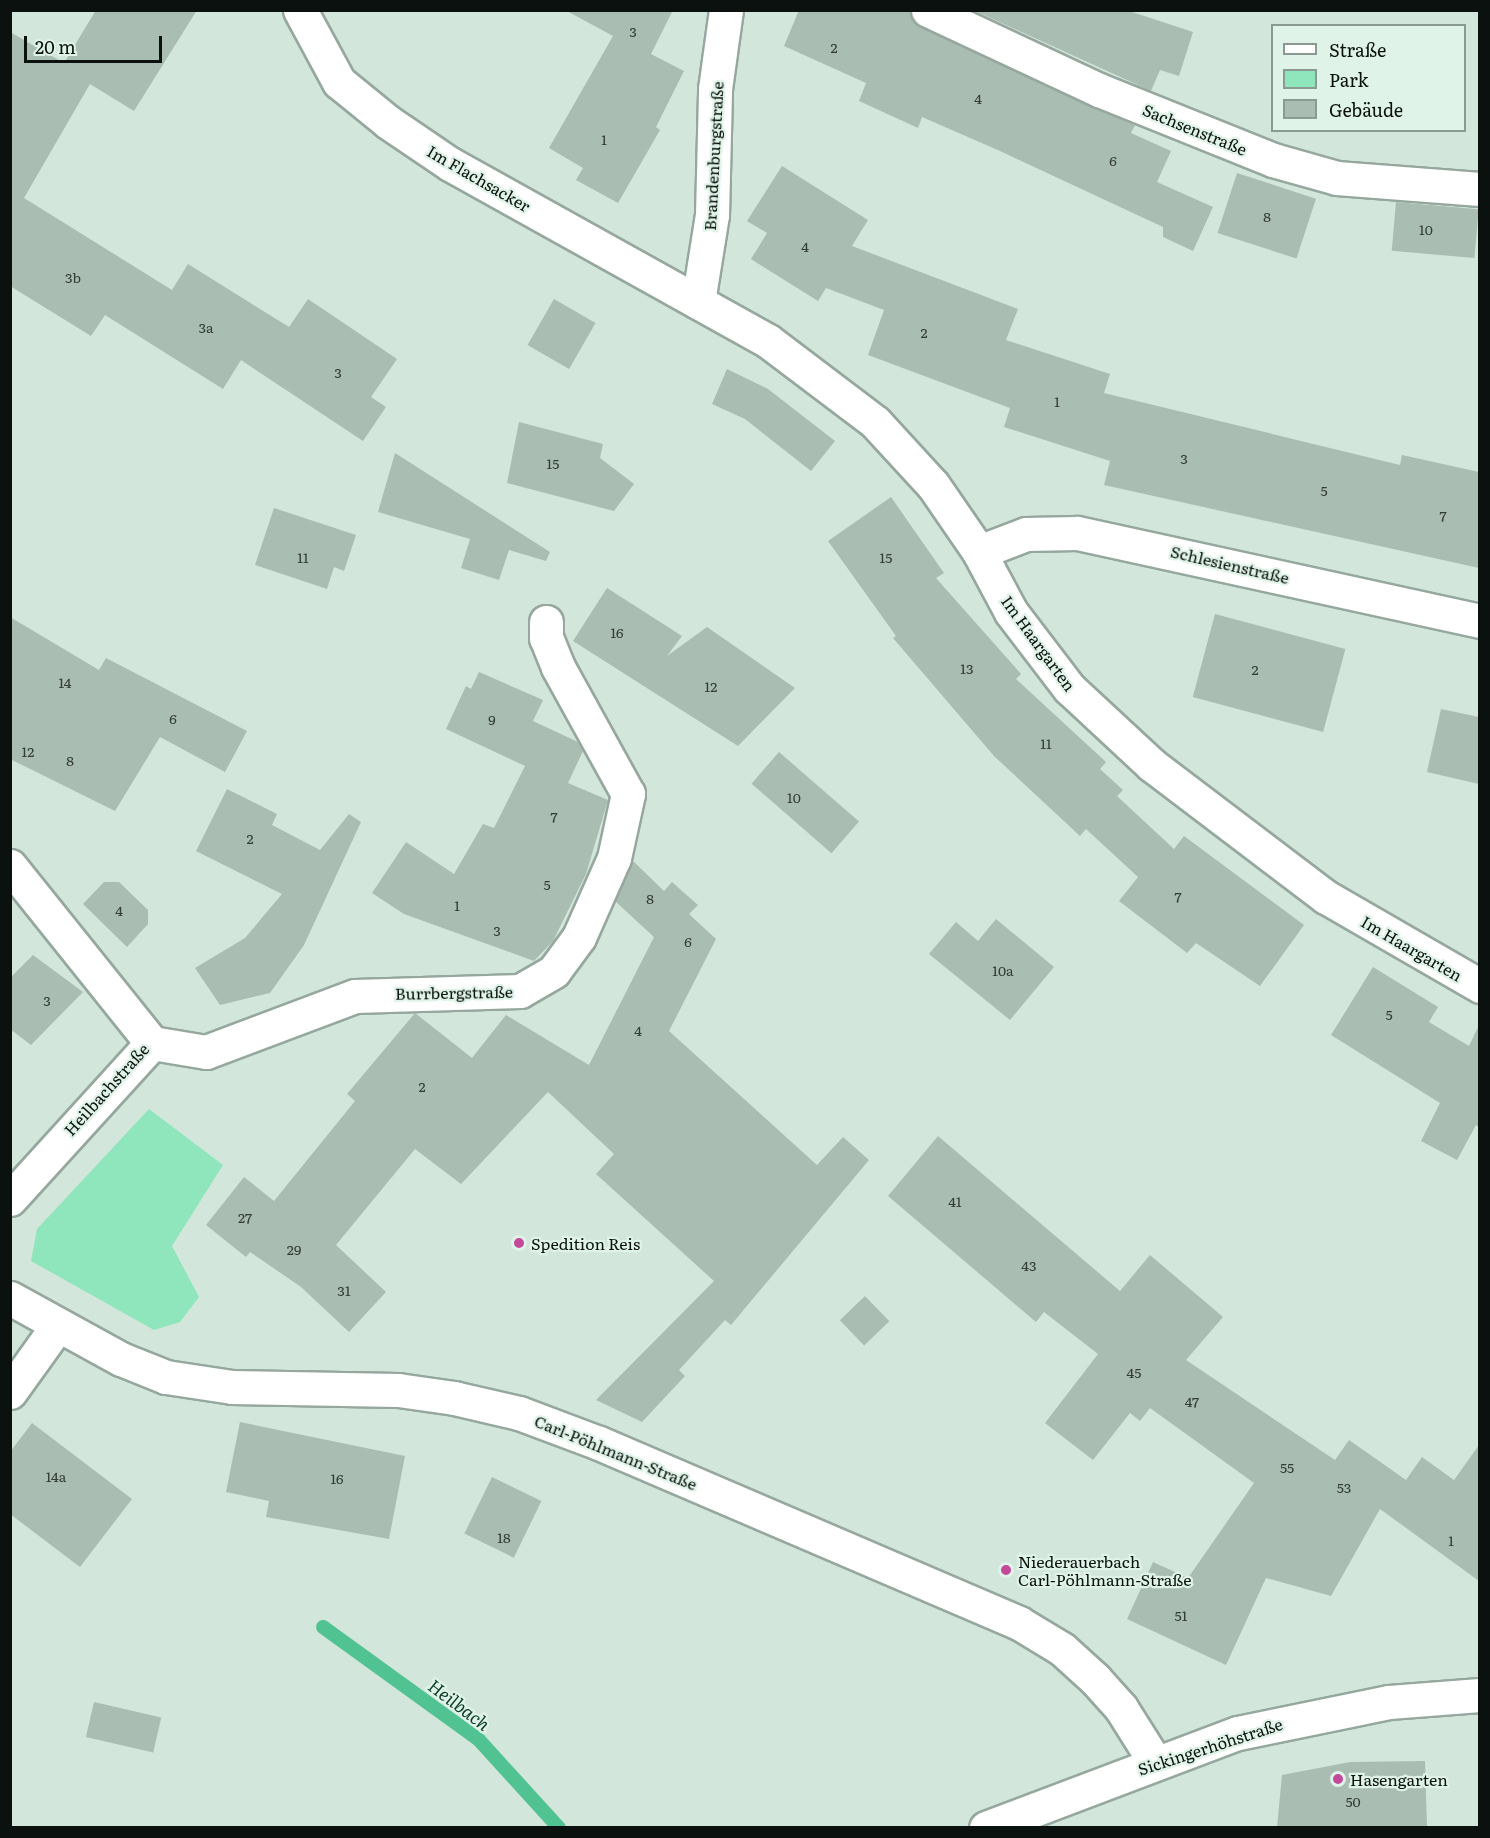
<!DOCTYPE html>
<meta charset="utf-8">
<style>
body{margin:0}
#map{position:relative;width:1490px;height:1838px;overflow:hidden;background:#d2e6db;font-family:Literata,serif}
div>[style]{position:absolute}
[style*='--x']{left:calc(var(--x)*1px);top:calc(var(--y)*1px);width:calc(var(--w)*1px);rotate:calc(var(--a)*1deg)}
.green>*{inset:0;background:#8fe6bd}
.stream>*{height:14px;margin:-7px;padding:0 7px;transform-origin:7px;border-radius:7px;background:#51c292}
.building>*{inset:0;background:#aabdb3;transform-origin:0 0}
.roads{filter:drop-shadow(2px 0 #96a89e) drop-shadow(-2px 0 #96a89e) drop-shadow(0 2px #96a89e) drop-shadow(0 -2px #96a89e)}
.minor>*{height:33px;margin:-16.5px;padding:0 16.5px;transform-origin:16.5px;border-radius:16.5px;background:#fff}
.secondary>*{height:33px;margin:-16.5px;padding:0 16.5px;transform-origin:16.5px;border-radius:16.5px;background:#fff}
.dots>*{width:16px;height:16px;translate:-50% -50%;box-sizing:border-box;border:3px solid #dff3e8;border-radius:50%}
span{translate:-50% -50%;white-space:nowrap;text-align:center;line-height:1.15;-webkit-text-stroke:4.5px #dff3e8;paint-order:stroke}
.number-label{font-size:14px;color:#333c37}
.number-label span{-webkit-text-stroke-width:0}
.street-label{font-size:16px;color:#0b110e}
.poi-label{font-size:16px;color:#0b110e}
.left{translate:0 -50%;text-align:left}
.water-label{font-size:18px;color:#0c3d2a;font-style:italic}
.frame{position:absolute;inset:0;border:12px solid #0b110e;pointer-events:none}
.legend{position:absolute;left:1271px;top:24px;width:195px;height:108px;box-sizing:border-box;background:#dff3e8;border:2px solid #8a9991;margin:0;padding:8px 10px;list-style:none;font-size:18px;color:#0b110e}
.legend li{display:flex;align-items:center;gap:12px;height:30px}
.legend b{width:30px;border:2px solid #8a9991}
.scale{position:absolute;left:24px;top:36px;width:138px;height:27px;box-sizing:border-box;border:3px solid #0b110e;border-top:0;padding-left:8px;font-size:18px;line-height:21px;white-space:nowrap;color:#0b110e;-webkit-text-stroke:4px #dff3e8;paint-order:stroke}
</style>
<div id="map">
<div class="green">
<div style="clip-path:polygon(149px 1109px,223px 1165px,172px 1246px,199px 1297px,180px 1322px,154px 1330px,31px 1261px,37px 1229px)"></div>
</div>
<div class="stream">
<div style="--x:323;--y:1627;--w:193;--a:35.9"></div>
<div style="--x:479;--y:1740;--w:119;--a:47.7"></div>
</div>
<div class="building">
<div style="clip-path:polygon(96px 10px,197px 10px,134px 111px,90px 84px,24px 198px,172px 290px,188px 264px,289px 327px,308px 299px,397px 359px,371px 397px,386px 407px,363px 441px,241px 360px,223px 389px,105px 315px,91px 336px,10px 286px,10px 32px,64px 63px)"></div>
<div style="clip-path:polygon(565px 10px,673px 10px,651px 54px,684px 71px,656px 127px,660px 130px,618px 203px,576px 180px,583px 168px,549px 148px,613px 36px)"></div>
<div style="clip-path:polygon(799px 10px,909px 10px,920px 27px,1135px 125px,1131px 133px,1171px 151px,1157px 182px,1213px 207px,1193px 251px,1163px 237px,1163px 227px,1000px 151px,922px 117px,918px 128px,859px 101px,866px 83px,784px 46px)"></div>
<div style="clip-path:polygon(973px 10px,1126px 10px,1193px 32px,1179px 76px,1160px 70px,1151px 91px)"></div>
<div style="clip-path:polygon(782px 166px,868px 220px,852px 246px,1018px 309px,1006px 340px,1110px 374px,1104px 393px,1400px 465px,1402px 455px,1479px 472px,1479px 568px,1104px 485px,1110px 461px,1004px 427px,1010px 408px,868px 355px,884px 310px,826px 288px,818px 301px,751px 259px,767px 233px,747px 221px)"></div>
<div style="left:1237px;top:173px;width:83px;height:63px;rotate:18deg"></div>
<div style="left:1396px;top:202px;width:83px;height:49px;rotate:5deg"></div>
<div style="left:554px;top:299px;width:48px;height:53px;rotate:30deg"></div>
<div style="clip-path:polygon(727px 369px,768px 389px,835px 441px,811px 471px,745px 419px,712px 404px)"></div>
<div style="clip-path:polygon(519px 422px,603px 444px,600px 458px,634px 484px,614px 511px,507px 483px)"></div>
<div style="clip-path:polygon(395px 453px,550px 552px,546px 561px,509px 550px,499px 580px,461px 568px,470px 539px,378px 512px)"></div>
<div style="clip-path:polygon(891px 497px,944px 573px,936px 578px,1021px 674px,1016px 679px,1106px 762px,1100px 769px,1123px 790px,1117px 796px,1174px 849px,1184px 836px,1304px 925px,1260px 986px,1196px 943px,1187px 953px,1119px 901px,1138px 877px,1086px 829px,1080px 836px,994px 756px,893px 638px,896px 636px,828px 541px)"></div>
<div style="clip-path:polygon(274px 508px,356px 535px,344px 571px,334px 567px,327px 589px,255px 565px)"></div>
<div style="clip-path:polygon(607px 588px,682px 636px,667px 656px,707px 627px,795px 688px,738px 746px,573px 641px)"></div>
<div style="left:1215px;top:614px;width:135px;height:86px;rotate:15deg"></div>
<div style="clip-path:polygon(10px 617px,99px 670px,106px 658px,247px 731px,225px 772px,160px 737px,115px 811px,10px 759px)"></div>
<div style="clip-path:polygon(479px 672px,543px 700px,533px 721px,578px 742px,583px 751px,568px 783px,608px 800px,586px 874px,553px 941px,534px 961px,404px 914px,372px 893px,406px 842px,454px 874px,483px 824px,494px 828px,525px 766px,446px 729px,466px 686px,471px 689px)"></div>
<div style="clip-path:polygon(1441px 709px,1479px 717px,1479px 784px,1427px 772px)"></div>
<div style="left:779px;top:752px;width:106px;height:42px;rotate:41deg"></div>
<div style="clip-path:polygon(227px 789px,277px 814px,272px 825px,320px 850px,349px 814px,361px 822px,304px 945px,270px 993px,220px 1005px,195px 968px,245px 938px,282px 894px,196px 851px)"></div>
<div style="clip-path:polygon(633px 861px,664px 891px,672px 882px,698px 905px,689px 914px,716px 939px,669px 1031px,817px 1165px,843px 1137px,869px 1160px,731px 1325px,725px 1320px,679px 1370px,685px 1376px,642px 1422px,596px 1400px,714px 1281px,596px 1174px,614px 1154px,548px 1092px,461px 1184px,415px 1149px,336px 1245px,386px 1292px,349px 1332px,301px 1287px,250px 1252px,246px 1257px,206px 1225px,244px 1177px,274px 1201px,355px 1101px,347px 1094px,415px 1013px,472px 1058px,506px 1015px,589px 1065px,654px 937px,615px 901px)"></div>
<div style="clip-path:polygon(104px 882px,119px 882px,148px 910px,148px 924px,127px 947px,83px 904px)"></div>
<div style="clip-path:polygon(996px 919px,1054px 967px,1010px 1020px,929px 954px,956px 922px,978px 941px)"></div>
<div style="clip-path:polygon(33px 955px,83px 992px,31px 1045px,10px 1029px,10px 978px)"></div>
<div style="clip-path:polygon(1373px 967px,1438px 1007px,1429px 1022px,1469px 1046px,1479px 1025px,1479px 1127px,1476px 1125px,1457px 1160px,1421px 1141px,1440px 1103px,1331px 1035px)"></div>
<div style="clip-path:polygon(938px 1136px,1120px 1291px,1150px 1255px,1223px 1317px,1186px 1360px,1335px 1460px,1349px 1440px,1406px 1480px,1422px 1457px,1454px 1480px,1479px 1445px,1479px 1581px,1380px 1509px,1331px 1596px,1266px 1578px,1226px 1665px,1127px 1619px,1153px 1562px,1188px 1578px,1254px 1483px,1150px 1408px,1140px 1421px,1130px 1413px,1093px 1460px,1045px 1423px,1098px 1354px,1044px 1312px,1036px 1322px,888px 1196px)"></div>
<div style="left:865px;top:1296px;width:35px;height:35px;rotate:46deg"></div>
<div style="clip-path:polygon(240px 1422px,405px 1456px,389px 1539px,266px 1517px,269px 1501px,226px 1492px)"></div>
<div style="clip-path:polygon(32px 1423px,132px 1499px,80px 1567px,10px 1514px,10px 1452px)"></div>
<div style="left:492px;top:1477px;width:55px;height:63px;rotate:26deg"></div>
<div style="left:94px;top:1702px;width:69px;height:36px;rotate:13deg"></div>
<div style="clip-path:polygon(1425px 1761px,1427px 1827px,1277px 1827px,1282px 1775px,1350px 1762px)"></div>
</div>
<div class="roads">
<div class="minor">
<div style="--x:300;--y:10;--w:82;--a:61.6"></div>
<div style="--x:339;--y:82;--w:63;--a:39.2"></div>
<div style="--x:388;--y:122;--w:75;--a:34.1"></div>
<div style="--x:450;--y:164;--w:364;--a:29.1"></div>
<div style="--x:768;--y:341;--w:134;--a:37.1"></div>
<div style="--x:875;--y:422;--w:86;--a:47.4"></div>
<div style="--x:933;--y:485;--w:81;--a:55.5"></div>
<div style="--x:979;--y:552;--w:68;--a:61.9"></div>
<div style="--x:1011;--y:612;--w:96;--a:52.7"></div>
<div style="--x:1069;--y:688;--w:113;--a:42.9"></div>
<div style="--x:1152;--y:765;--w:218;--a:37.2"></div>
<div style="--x:1326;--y:897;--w:178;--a:30"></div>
<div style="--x:928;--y:10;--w:189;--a:25.1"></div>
<div style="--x:1099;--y:90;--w:188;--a:21.9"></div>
<div style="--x:1273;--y:160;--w:66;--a:15.7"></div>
<div style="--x:1337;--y:178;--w:143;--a:4.4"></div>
<div style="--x:698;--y:302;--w:88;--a:-80.9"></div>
<div style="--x:712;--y:215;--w:126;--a:-88.6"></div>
<div style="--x:715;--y:89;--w:80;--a:-82.1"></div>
<div style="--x:979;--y:552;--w:50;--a:-21"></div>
<div style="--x:1026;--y:534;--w:51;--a:-1.1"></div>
<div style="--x:1077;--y:533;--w:412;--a:12.3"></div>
<div style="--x:10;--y:866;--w:227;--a:51.3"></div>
<div style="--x:152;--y:1043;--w:55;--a:9.5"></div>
<div style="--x:206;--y:1052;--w:159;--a:-20.6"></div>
<div style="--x:355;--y:996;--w:165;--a:-1.7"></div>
<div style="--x:520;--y:991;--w:39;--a:-30"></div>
<div style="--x:554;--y:971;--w:42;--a:-53.7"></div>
<div style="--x:579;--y:937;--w:86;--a:-66.1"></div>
<div style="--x:614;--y:858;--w:66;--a:-77.7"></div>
<div style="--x:628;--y:794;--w:145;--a:-118.9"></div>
<div style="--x:558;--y:667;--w:31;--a:-112"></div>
<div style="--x:546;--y:638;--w:16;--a:-90"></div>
<div style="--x:10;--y:1199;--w:211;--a:-47.7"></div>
<div style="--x:10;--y:1298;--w:127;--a:28.8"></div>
<div style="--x:121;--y:1359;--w:48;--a:21.8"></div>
<div style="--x:166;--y:1377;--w:67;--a:8.6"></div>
<div style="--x:232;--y:1387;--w:166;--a:1"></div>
<div style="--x:398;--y:1390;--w:57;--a:8.1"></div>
<div style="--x:454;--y:1398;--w:67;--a:13"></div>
<div style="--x:519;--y:1413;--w:85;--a:20.6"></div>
<div style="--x:599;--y:1443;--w:457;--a:23.2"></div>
<div style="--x:1019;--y:1623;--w:50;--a:31.2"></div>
<div style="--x:1062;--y:1649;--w:45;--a:42.3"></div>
<div style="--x:1095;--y:1679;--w:39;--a:48"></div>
<div style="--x:1121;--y:1708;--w:64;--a:57.8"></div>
<div style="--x:10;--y:1392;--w:82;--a:-54.4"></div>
</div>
<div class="secondary">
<div style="--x:986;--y:1828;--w:269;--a:-20.7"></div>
<div style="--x:1238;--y:1733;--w:154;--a:-11.6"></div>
<div style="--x:1389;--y:1702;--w:91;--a:-4.4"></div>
</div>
</div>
<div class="dots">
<div style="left:519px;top:1243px;background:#c4499b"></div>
<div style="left:1006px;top:1570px;background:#c4499b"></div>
<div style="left:1338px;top:1779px;background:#c4499b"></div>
</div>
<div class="number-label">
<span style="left:633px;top:31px">3</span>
<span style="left:834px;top:47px">2</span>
<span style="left:978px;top:98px">4</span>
<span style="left:604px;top:139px">1</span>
<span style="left:1113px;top:160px">6</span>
<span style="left:1267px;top:216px">8</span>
<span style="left:1426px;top:229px">10</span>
<span style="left:805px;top:246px">4</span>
<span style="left:73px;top:277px">3b</span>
<span style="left:206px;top:327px">3a</span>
<span style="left:924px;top:332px">2</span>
<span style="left:338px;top:372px">3</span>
<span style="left:1057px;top:401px">1</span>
<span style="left:1184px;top:458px">3</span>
<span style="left:553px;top:463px">15</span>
<span style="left:1324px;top:490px">5</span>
<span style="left:1443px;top:515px">7</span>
<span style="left:303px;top:557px">11</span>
<span style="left:886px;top:557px">15</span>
<span style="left:617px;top:632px">16</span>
<span style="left:967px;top:668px">13</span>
<span style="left:1255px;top:669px">2</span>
<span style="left:65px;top:682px">14</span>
<span style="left:711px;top:686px">12</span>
<span style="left:173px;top:718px">6</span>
<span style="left:492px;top:719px">9</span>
<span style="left:1046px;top:743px">11</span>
<span style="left:28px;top:751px">12</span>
<span style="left:70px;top:760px">8</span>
<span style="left:794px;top:797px">10</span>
<span style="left:554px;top:816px">7</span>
<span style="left:250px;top:838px">2</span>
<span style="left:547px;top:884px">5</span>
<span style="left:1178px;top:896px">7</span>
<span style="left:650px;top:898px">8</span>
<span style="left:457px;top:905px">1</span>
<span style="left:119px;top:910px">4</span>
<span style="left:497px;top:930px">3</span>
<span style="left:688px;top:941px">6</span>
<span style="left:1003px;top:970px">10a</span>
<span style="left:47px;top:1000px">3</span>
<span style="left:1389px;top:1014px">5</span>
<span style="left:638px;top:1030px">4</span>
<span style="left:422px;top:1086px">2</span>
<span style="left:955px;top:1201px">41</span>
<span style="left:245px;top:1217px">27</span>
<span style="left:294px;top:1249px">29</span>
<span style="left:1029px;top:1265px">43</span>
<span style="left:344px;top:1290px">31</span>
<span style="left:1134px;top:1372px">45</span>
<span style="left:1192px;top:1401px">47</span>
<span style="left:1287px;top:1467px">55</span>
<span style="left:56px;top:1476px">14a</span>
<span style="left:337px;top:1478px">16</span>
<span style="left:1344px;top:1487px">53</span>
<span style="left:504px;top:1537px">18</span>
<span style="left:1451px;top:1540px">1</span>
<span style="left:1181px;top:1615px">51</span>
<span style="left:1353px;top:1801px">50</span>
</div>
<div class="street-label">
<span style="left:1195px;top:129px;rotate:22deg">Sachsenstraße</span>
<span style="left:713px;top:156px;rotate:-87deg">Brandenburgstraße</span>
<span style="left:479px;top:178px;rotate:30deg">Im Flachsacker</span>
<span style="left:1230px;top:564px;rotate:13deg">Schlesienstraße</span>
<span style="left:1039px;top:643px;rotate:54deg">Im Haargarten</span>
<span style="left:1412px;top:948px;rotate:30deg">Im Haargarten</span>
<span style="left:454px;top:992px;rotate:-1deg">Burrbergstraße</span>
<span style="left:106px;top:1089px;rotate:-48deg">Heilbachstraße</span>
<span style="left:616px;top:1452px;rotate:22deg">Carl-Pöhlmann-Straße</span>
<span style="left:1210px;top:1746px;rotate:-18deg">Sickingerhöhstraße</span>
</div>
<div class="poi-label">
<span class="left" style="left:531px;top:1243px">Spedition Reis</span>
<span class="left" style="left:1018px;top:1570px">Niederauerbach<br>Carl-Pöhlmann-Straße</span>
<span class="left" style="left:1350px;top:1779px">Hasengarten</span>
</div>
<div class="water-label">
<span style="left:459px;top:1705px;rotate:37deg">Heilbach</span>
</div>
<div class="frame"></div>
<ul class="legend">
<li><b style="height:8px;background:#fff"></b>Straße</li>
<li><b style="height:16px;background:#8fe6bd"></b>Park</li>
<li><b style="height:16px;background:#aabdb3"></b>Gebäude</li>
</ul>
<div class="scale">20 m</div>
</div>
